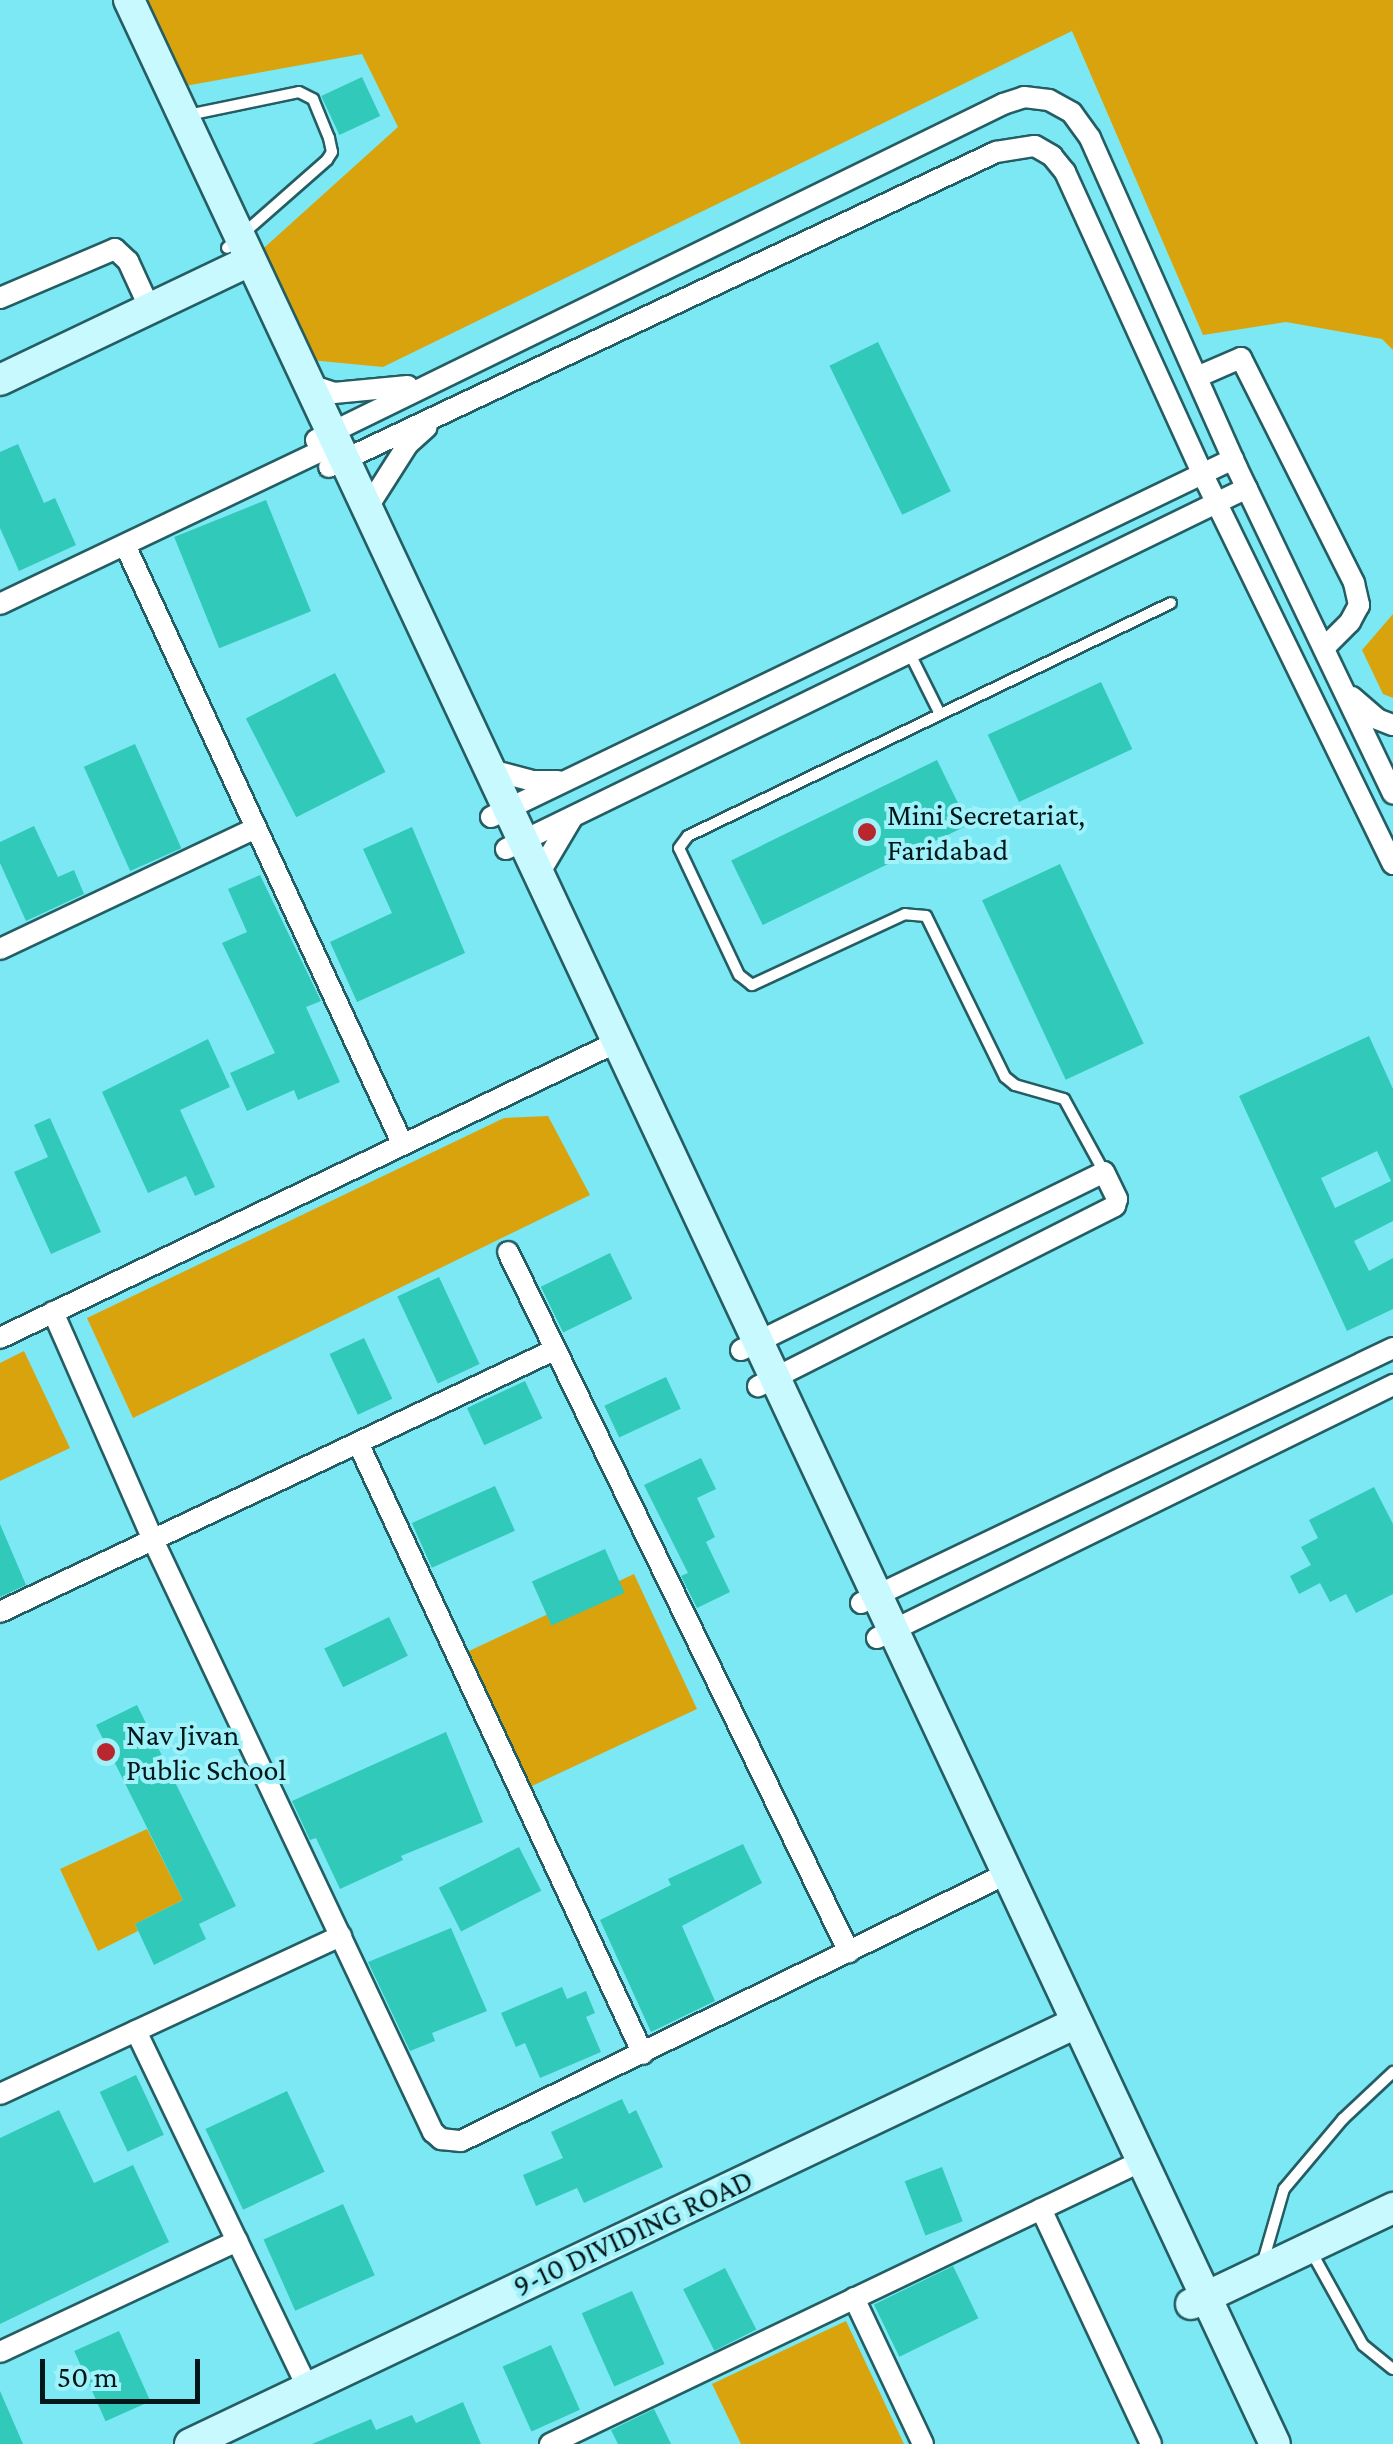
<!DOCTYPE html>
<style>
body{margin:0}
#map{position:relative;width:1393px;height:2444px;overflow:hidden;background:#7ce8f3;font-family:"Crimson Pro",serif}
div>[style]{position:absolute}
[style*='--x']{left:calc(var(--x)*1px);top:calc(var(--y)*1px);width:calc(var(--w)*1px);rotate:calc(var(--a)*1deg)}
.green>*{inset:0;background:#d9a30e;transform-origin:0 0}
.building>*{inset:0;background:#31c9b9;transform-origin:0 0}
.roads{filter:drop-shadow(2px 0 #245e64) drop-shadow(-2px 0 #245e64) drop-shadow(0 2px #245e64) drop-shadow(0 -2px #245e64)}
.lane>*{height:10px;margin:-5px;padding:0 5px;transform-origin:5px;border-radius:5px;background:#fff}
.street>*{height:20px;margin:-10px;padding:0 10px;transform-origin:10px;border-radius:10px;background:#fff}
.secondary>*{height:30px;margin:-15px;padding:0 15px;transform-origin:15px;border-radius:15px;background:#c8f9fe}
.dots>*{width:28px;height:28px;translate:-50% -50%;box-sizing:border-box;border:5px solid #a0f2fa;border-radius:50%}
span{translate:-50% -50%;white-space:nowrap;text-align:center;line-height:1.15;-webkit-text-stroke:8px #a0f2fa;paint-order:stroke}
.poi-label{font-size:30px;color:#01181a}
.left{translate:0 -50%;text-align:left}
.street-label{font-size:30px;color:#01181a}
.scale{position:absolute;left:40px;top:2359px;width:160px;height:45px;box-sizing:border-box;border:5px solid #01181a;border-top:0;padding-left:12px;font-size:30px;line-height:35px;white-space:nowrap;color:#01181a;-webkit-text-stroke:8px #a0f2fa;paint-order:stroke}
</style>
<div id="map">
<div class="green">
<div style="clip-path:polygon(143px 0,1393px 0,1393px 350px,1382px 339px,1286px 322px,1203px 335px,1072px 31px,383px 367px,310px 360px,255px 256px,398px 127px,362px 54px,185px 86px)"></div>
<div style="clip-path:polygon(1393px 614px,1393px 698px,1383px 694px,1362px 650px)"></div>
<div style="clip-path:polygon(548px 1116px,590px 1195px,133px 1418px,87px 1318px,504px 1118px)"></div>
<div style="clip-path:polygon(24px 1351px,70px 1448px,0 1481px,0 1363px)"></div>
<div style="left:634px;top:1574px;width:149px;height:185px;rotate:65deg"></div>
<div style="clip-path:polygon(147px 1829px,183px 1900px,135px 1924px,138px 1931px,98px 1951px,60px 1869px)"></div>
<div style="clip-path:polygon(846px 2321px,904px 2444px,741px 2444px,712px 2384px)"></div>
</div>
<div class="building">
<div style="left:362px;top:77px;width:43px;height:45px;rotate:65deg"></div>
<div style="left:878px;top:342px;width:166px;height:54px;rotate:64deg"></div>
<div style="clip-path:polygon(18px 444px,44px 503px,55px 498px,76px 545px,19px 571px,0 528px,0 452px)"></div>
<div style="left:266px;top:500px;width:120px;height:99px;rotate:68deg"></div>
<div style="left:335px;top:673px;width:111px;height:100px;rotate:63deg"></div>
<div style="left:1101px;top:682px;width:74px;height:125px;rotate:65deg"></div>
<div style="left:135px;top:744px;width:114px;height:56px;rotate:66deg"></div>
<div style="left:937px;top:760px;width:72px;height:229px;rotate:64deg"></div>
<div style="clip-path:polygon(34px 826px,58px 877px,74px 870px,84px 894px,26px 921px,0 863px,0 842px)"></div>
<div style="clip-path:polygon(412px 827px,465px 953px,357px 1002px,330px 942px,392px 913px,363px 849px)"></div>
<div style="left:1060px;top:864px;width:198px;height:86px;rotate:65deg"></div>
<div style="clip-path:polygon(260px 875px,321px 1001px,306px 1007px,340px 1082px,298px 1100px,294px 1090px,247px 1111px,230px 1073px,275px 1053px,222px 943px,247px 932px,228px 889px)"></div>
<div style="clip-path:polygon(evenodd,1369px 1036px,1393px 1089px,1393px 1221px,1354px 1241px,1369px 1271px,1393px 1258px,1393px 1309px,1347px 1331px,1239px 1096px,1369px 1036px,1377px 1151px,1391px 1181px,1335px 1208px,1321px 1178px,1377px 1151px)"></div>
<div style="clip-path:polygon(208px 1039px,230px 1087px,180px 1110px,215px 1187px,195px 1196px,186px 1176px,148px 1193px,102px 1092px)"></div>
<div style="clip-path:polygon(50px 1118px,101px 1232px,51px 1254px,14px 1172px,48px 1157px,34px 1125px)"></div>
<div style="left:610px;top:1253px;width:51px;height:77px;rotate:64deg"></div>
<div style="left:439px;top:1277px;width:96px;height:46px;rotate:65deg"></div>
<div style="left:364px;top:1338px;width:67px;height:38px;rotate:65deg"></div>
<div style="left:666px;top:1377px;width:35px;height:68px;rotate:65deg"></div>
<div style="left:525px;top:1381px;width:41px;height:64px;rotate:65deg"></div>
<div style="clip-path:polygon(701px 1458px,716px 1489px,697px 1498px,715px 1537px,706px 1542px,730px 1592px,697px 1608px,681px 1576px,688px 1573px,644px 1485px)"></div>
<div style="left:495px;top:1486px;width:49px;height:91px;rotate:66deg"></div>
<div style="clip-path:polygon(1374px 1487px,1393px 1524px,1393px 1594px,1356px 1613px,1346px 1594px,1330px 1602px,1320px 1583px,1299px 1594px,1290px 1576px,1311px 1565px,1301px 1547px,1318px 1538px,1309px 1520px)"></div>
<div style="clip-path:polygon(0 1524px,26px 1585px,0 1597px)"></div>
<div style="left:605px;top:1549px;width:48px;height:80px;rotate:66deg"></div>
<div style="left:389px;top:1617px;width:43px;height:72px;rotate:64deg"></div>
<div style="clip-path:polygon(137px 1705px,236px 1906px,199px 1924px,206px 1939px,154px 1965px,135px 1924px,183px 1900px,96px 1725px)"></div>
<div style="clip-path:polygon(446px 1732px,483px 1822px,401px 1856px,403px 1860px,340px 1889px,316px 1838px,310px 1840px,292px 1801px)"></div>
<div style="clip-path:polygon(743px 1844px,762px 1883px,682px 1926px,715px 2001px,651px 2032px,600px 1920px,671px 1885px,668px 1879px)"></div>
<div style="left:519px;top:1847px;width:49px;height:90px;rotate:63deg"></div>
<div style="clip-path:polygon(451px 1928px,487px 2011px,432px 2033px,435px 2041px,410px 2051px,368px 1962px)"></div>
<div style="clip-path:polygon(562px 1987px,567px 1999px,586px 1991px,595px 2013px,586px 2017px,601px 2052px,540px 2078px,525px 2043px,516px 2047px,501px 2013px)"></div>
<div style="left:136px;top:2075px;width:66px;height:40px;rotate:65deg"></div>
<div style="left:287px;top:2091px;width:89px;height:90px;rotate:65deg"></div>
<div style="clip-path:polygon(622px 2099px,629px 2114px,636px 2110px,663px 2167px,584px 2203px,577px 2188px,536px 2206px,523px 2175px,563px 2158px,551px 2132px)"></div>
<div style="clip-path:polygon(59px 2110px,94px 2183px,133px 2165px,169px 2242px,0 2324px,0 2138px)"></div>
<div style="left:942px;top:2167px;width:58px;height:40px;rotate:69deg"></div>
<div style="left:343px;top:2204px;width:78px;height:87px;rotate:66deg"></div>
<div style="left:953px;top:2266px;width:58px;height:88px;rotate:64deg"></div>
<div style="left:725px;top:2268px;width:69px;height:47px;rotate:63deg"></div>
<div style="left:632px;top:2291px;width:80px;height:55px;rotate:66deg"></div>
<div style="left:119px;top:2331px;width:77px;height:49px;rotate:66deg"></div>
<div style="left:551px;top:2345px;width:71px;height:53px;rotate:66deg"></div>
<div style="clip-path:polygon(0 2391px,23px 2444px,0 2444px)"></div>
<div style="clip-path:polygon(463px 2402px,481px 2444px,312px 2444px,371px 2419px,376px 2430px,412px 2415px,416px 2423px)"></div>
<div style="clip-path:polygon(654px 2409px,671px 2444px,618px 2444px,611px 2430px)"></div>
</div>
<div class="roads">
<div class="lane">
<div style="--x:188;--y:115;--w:113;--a:-11.7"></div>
<div style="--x:299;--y:92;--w:16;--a:27"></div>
<div style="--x:313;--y:99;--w:42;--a:67.7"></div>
<div style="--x:329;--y:138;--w:14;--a:78"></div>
<div style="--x:332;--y:152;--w:9;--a:122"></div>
<div style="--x:327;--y:160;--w:133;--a:138.7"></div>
<div style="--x:909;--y:652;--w:69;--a:63.4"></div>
<div style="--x:1104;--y:1172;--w:83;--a:-118.7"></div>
<div style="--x:1064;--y:1099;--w:51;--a:-164.1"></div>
<div style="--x:1015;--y:1085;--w:13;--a:-141"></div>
<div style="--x:1005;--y:1077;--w:179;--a:-116.1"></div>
<div style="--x:926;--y:916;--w:21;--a:-175"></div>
<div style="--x:905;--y:914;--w:169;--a:155.1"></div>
<div style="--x:752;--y:985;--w:16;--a:-142"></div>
<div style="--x:739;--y:975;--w:140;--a:-115.3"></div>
<div style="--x:679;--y:848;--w:15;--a:-53"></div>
<div style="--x:688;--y:836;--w:536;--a:-25.75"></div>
<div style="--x:1312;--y:2253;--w:105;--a:61"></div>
<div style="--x:1363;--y:2345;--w:38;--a:39"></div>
<div style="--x:1262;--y:2265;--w:79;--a:-73.9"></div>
<div style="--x:1284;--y:2189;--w:92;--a:-49.9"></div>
<div style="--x:1343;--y:2119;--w:69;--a:-43.2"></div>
</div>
<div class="street">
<div style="--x:0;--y:298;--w:125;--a:-23.1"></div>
<div style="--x:115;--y:249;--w:18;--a:43"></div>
<div style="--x:128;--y:261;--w:53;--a:65.4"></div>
<div style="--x:1197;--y:377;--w:48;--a:-23.4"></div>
<div style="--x:1241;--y:358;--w:252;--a:63.3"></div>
<div style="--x:1354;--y:583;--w:23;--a:77"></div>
<div style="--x:1359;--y:605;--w:19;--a:118"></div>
<div style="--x:1350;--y:622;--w:37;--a:135"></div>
<div style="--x:307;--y:384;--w:28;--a:18"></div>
<div style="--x:334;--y:393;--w:74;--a:-5.4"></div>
<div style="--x:316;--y:440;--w:765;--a:-26.06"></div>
<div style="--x:1003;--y:104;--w:22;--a:-18"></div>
<div style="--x:1024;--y:97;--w:25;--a:7"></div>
<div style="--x:1049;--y:100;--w:26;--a:29"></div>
<div style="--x:1072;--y:113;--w:31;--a:54"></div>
<div style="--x:1090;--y:138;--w:361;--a:66"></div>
<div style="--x:1237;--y:468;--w:361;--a:64.4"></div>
<div style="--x:329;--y:467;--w:738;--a:-25.28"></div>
<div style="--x:996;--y:152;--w:39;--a:-9"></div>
<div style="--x:1035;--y:146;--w:20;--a:30"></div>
<div style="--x:1052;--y:156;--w:21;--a:51"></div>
<div style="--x:1065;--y:172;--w:331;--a:65.5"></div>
<div style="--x:1202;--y:473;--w:435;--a:64"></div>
<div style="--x:366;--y:510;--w:78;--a:-57.5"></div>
<div style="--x:408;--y:444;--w:25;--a:-42"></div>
<div style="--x:125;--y:545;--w:661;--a:65.14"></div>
<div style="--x:0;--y:604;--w:356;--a:-25.5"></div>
<div style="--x:1352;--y:697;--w:33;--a:41"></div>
<div style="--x:1377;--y:719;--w:17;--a:21"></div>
<div style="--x:487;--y:769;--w:48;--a:14.6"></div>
<div style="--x:533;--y:781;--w:25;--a:0"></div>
<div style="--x:491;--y:817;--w:824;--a:-25.76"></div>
<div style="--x:506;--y:849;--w:824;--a:-25.97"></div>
<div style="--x:537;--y:877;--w:69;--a:-59.3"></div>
<div style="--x:0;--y:949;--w:283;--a:-25.3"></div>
<div style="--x:508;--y:1252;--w:779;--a:64.03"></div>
<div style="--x:53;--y:1312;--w:249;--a:66.3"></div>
<div style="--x:153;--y:1540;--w:655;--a:64.69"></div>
<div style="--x:433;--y:2132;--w:11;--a:41"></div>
<div style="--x:441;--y:2139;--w:20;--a:6"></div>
<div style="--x:461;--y:2141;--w:607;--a:-26.1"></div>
<div style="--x:0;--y:1338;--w:682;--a:-25.63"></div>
<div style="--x:741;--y:1350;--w:404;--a:-26.1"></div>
<div style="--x:1104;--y:1172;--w:30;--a:64"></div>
<div style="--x:1117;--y:1199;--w:7;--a:106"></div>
<div style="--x:1115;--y:1206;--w:400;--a:153.2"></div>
<div style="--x:358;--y:1443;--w:674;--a:64.99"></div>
<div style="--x:861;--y:1603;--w:590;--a:-25.61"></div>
<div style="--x:0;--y:1612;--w:613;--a:-25.31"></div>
<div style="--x:877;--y:1638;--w:575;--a:-26.12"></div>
<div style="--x:136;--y:2031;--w:396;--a:64.3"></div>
<div style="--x:0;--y:2094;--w:376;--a:-24.9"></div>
<div style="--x:1041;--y:2209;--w:259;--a:64.9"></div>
<div style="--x:854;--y:2298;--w:161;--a:64.7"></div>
<div style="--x:0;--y:2352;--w:262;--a:-25.1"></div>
<div style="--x:550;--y:2444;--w:640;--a:-25.56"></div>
</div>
<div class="secondary">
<div style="--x:129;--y:0;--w:2699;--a:64.88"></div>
<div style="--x:0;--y:380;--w:277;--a:-25.5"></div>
<div style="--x:1191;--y:2304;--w:224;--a:-25.4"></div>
<div style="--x:190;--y:2444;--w:981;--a:-25.42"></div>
</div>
</div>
<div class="dots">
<div style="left:867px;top:832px;background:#b7272d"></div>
<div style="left:106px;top:1752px;background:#b7272d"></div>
</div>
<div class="poi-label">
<span class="left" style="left:887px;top:832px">Mini Secretariat,<br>Faridabad</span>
<span class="left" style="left:126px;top:1752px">Nav Jivan<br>Public School</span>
</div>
<div class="street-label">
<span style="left:633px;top:2233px;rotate:-25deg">9-10 DIVIDING ROAD</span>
</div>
<div class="scale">50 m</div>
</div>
